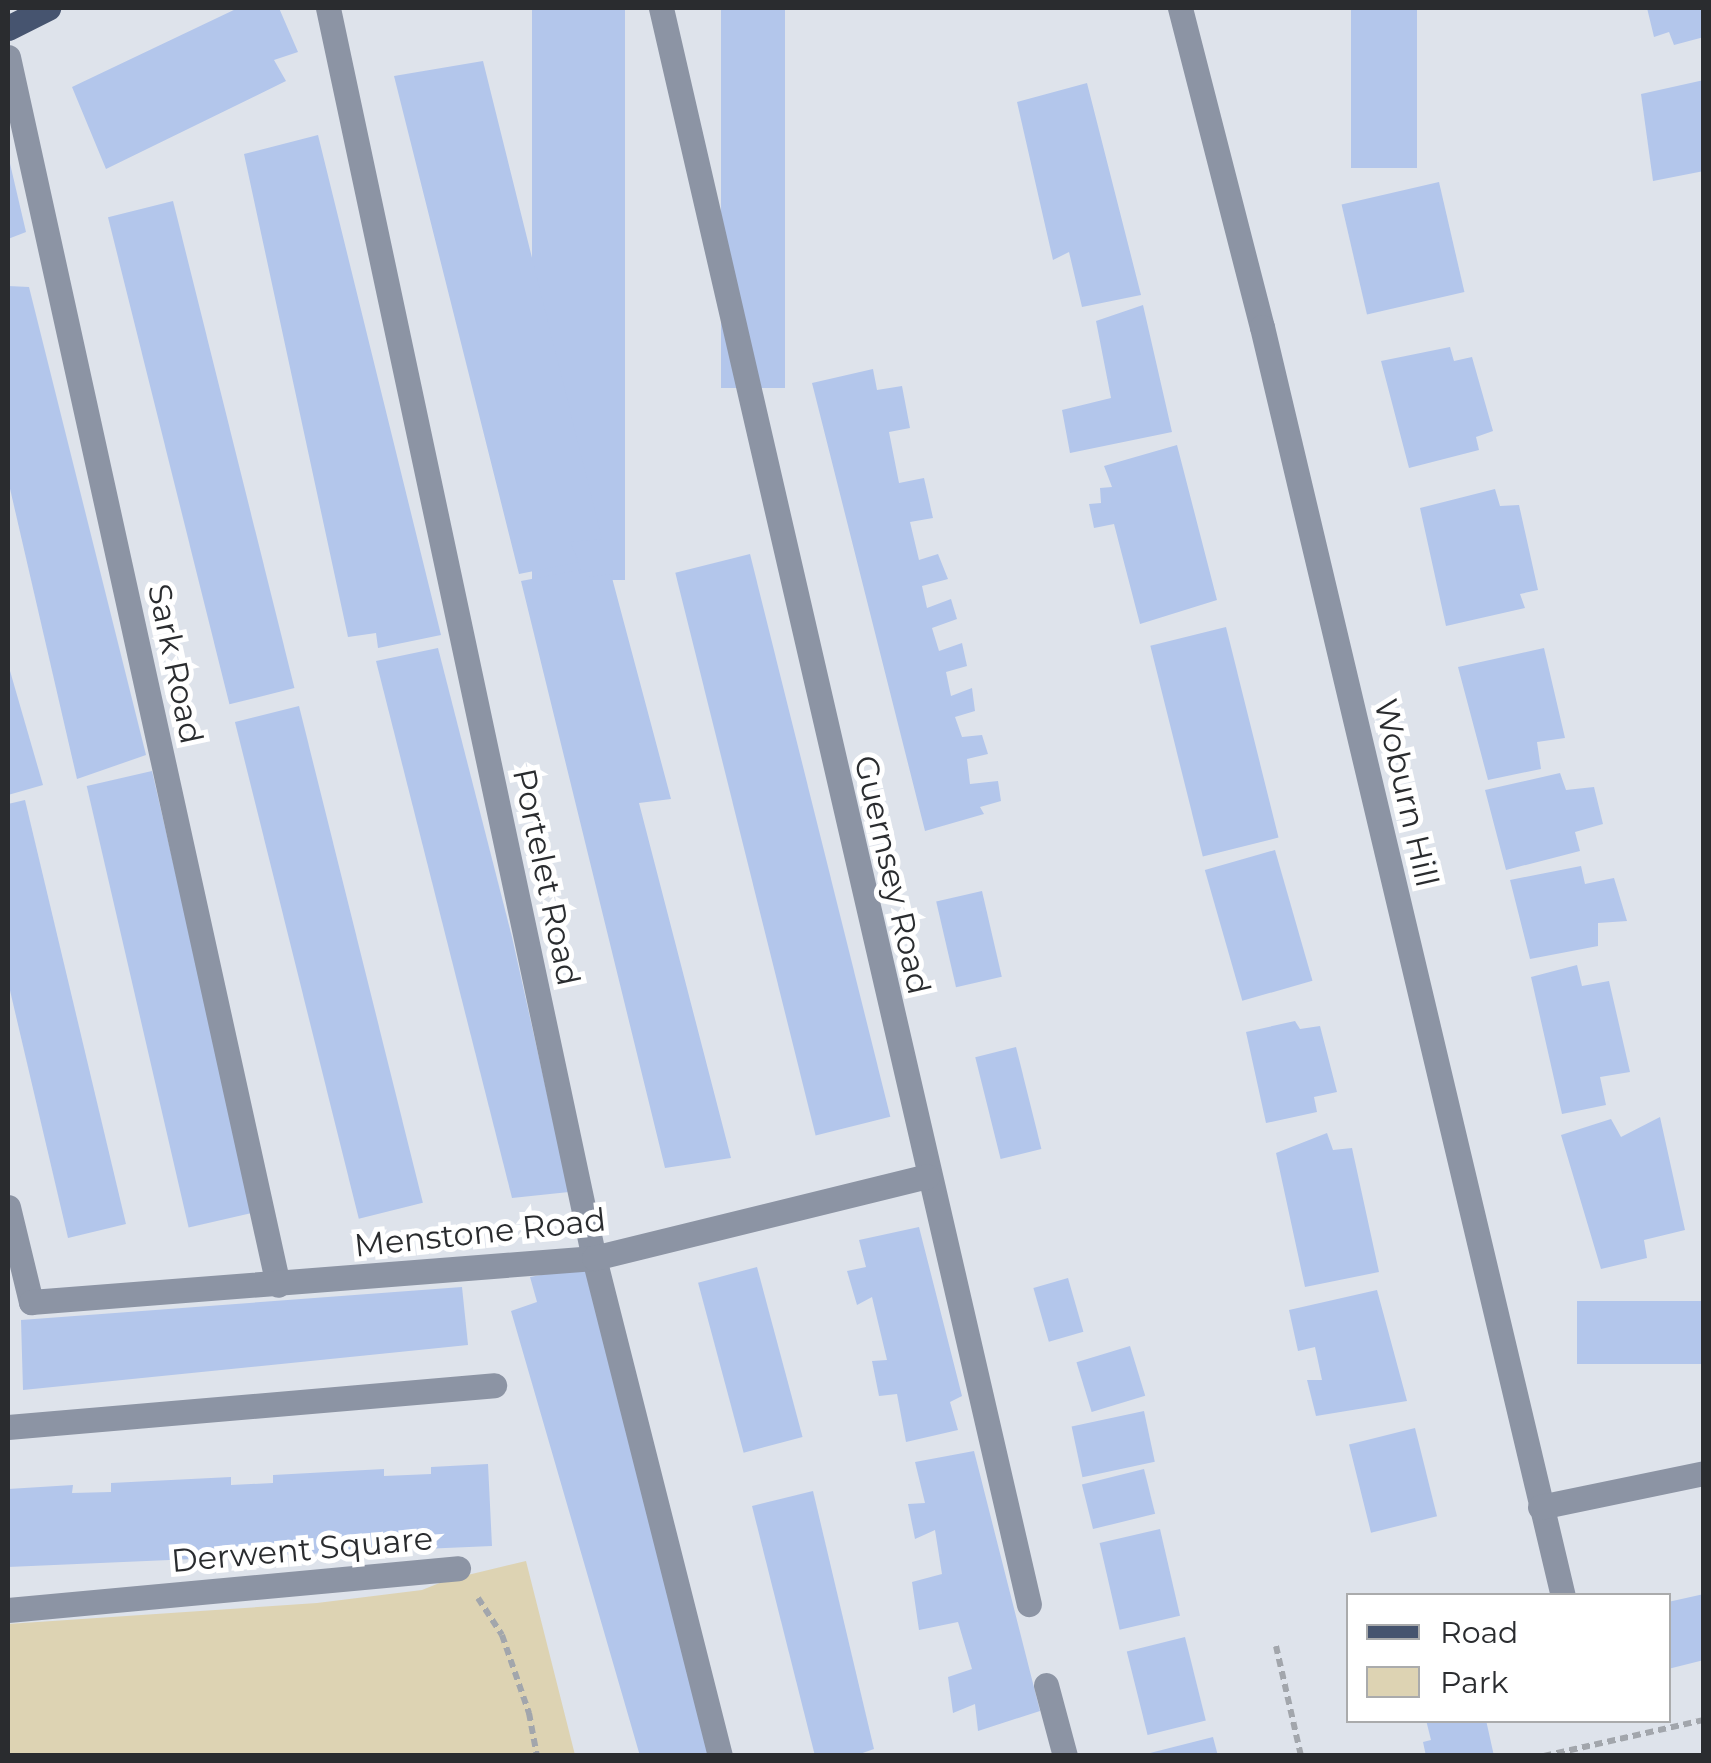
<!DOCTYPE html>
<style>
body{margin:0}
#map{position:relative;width:1711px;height:1763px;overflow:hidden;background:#dee3eb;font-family:Montserrat,sans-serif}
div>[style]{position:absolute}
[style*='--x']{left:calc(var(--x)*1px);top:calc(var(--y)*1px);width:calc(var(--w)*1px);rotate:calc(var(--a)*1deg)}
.green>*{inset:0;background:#ddd3b3}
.building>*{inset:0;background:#b3c6eb;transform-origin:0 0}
.path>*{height:6px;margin-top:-3px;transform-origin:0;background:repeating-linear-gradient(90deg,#a2a6ac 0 8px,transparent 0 13px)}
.minor>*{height:25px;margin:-12.5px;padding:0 12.5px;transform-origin:12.5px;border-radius:12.5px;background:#8c94a4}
.major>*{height:25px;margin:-12.5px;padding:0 12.5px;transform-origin:12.5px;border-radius:12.5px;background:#46546f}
span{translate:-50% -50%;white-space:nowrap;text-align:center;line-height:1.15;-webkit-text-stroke:10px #fff;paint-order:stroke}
.street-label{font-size:32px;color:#2a2c2f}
.frame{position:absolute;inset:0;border:10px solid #2a2c2f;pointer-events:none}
.legend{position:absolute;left:1346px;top:1593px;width:325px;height:130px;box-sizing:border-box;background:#fff;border:2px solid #aaabac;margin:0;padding:12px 18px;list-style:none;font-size:30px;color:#2a2c2f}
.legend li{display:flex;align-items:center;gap:20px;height:50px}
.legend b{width:50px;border:2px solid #aaabac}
</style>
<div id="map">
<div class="green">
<div style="clip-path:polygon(526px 1561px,575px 1755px,8px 1756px,8px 1624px,317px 1603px,422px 1590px,447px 1580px)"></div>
</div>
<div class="building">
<div style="clip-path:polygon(238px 8px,279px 8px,298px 52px,274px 60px,286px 81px,106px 169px,72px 87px)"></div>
<div style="left:532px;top:8px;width:93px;height:572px"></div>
<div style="left:721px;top:8px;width:64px;height:380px"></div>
<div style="left:1351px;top:8px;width:66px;height:160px"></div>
<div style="clip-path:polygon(1647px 8px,1704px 8px,1704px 37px,1674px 45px,1669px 32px,1654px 37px)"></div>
<div style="clip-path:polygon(483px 61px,602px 539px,570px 542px,579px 562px,519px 574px,394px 76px)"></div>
<div style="clip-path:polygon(1704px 80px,1704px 171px,1653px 181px,1641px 94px)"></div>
<div style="clip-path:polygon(1087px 83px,1141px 295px,1082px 307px,1069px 252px,1053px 260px,1017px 102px)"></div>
<div style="clip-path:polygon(318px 135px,441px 635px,378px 648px,376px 633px,348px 637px,244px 154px)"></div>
<div style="clip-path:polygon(8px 155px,26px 232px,8px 239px)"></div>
<div style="left:1439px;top:182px;width:113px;height:100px;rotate:77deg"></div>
<div style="left:173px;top:201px;width:502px;height:67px;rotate:76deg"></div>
<div style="clip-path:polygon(8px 286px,29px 287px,146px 755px,77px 779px,8px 480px)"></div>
<div style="clip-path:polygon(1143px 305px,1172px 432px,1070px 453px,1062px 410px,1111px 398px,1096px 321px)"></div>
<div style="clip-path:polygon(1450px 347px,1454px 361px,1472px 357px,1493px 431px,1476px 437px,1479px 450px,1409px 468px,1381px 361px)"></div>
<div style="clip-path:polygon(873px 369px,877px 390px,902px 386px,910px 428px,889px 432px,899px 483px,924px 478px,933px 518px,910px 522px,919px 560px,938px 554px,948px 579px,922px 586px,927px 608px,951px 599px,957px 619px,932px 628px,939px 651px,962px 643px,967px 666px,946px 672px,951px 696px,972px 688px,975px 711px,955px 717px,962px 737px,982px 735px,988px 754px,967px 759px,970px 784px,998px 781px,1001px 801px,980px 807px,984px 814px,925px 831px,812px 383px)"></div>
<div style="clip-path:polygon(1177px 445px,1217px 600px,1140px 624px,1114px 524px,1094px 528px,1089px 504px,1101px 503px,1100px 488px,1112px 487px,1104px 466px)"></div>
<div style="clip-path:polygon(1495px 489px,1500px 506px,1519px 505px,1538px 590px,1520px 594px,1525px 608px,1446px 626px,1420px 508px)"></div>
<div style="left:750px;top:554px;width:580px;height:77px;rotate:76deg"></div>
<div style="clip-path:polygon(585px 569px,587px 577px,611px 574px,671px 799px,639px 803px,731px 1158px,665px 1168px,521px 581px)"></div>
<div style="left:1226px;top:627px;width:217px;height:78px;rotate:76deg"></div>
<div style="clip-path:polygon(438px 648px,512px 937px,569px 1192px,512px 1198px,376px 661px)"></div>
<div style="clip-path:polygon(1544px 648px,1565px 738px,1537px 742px,1541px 769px,1488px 780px,1458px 667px)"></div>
<div style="clip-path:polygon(8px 664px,43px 785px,8px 795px)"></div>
<div style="left:299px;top:706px;width:512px;height:66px;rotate:76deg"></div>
<div style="left:152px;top:771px;width:453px;height:67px;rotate:77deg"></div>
<div style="clip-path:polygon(1560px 773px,1566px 790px,1594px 787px,1603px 824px,1575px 832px,1580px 851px,1506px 870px,1485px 790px)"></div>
<div style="clip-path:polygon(25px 800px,126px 1224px,68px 1238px,8px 982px,8px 804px)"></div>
<div style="left:1275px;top:850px;width:136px;height:73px;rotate:74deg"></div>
<div style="clip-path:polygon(1581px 866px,1585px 884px,1614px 878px,1627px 921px,1598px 923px,1598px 946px,1530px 959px,1510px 880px)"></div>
<div style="left:982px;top:891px;width:88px;height:47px;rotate:77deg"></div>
<div style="clip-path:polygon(1577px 965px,1582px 986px,1609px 981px,1630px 1072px,1600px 1077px,1606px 1105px,1562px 1114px,1531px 977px)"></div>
<div style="clip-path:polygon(1295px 1021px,1300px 1029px,1320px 1026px,1337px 1092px,1314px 1097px,1317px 1112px,1266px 1123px,1246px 1032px)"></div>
<div style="left:1016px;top:1047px;width:105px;height:42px;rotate:76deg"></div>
<div style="clip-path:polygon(1660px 1117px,1685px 1230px,1644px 1240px,1647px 1258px,1601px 1269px,1561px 1135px,1611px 1119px,1621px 1137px)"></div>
<div style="clip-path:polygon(1327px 1133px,1333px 1150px,1352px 1148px,1379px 1272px,1305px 1287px,1276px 1153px)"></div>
<div style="clip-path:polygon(919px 1227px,962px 1396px,950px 1402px,958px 1430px,906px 1442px,897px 1394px,879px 1396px,872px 1361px,887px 1360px,872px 1297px,857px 1305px,847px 1271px,866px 1267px,859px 1240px)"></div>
<div style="clip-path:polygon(591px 1266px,710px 1756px,640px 1756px,511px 1311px,537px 1302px,530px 1277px)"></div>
<div style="left:757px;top:1267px;width:176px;height:61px;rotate:75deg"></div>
<div style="left:1068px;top:1278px;width:56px;height:36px;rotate:74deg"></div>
<div style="clip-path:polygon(462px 1287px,468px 1345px,23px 1390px,21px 1320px)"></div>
<div style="clip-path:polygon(1377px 1290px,1407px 1401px,1316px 1416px,1307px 1380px,1322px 1380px,1315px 1347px,1298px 1351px,1289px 1310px)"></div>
<div style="left:1704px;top:1301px;width:63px;height:127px;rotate:90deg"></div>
<div style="left:1130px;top:1346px;width:52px;height:56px;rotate:73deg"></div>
<div style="left:1144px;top:1411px;width:52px;height:74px;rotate:78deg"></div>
<div style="left:1415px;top:1428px;width:91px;height:68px;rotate:76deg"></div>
<div style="clip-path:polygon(974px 1451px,1040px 1711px,978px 1731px,975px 1704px,953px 1713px,948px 1677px,972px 1669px,958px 1622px,919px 1630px,912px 1582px,942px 1574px,935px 1530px,915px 1539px,908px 1504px,925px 1503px,915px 1462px)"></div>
<div style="clip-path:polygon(488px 1464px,492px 1546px,8px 1567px,8px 1489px,73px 1485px,72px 1493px,111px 1492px,111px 1483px,231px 1477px,231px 1485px,273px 1483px,273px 1475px,384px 1469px,384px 1476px,431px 1474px,431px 1467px)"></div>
<div style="left:1144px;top:1469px;width:46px;height:64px;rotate:76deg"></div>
<div style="clip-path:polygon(813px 1491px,874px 1749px,854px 1756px,815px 1756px,752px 1506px)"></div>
<div style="left:1160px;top:1529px;width:89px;height:62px;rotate:77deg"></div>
<div style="clip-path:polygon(1704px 1594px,1704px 1660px,1668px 1669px,1668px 1602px)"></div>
<div style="left:1185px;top:1637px;width:86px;height:60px;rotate:76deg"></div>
<div style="clip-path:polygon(1426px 1720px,1486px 1720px,1494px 1756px,1426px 1756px,1423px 1742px,1431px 1740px)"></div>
<div style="clip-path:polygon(1213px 1737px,1218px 1756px,1147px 1756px,1146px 1754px)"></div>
</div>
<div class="path">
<div style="--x:478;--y:1598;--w:44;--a:57"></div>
<div style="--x:502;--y:1635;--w:83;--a:70.9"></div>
<div style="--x:529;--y:1713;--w:44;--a:79.5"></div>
<div style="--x:1276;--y:1646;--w:113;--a:77.2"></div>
<div style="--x:1544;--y:1756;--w:164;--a:-12.7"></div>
</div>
<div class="minor">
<div style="--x:328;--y:8;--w:1278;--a:77.99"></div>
<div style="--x:594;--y:1258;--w:514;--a:75.8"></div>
<div style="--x:661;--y:8;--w:1638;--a:77.02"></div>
<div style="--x:1180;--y:8;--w:329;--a:75.6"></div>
<div style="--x:1262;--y:327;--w:1304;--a:76.66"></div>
<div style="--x:8;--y:57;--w:1257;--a:77.6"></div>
<div style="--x:8;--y:1207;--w:98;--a:76.4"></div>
<div style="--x:31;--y:1302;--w:565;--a:-4.47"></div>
<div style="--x:594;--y:1258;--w:343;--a:-13.8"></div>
<div style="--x:8;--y:1427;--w:488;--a:-4.9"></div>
<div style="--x:1540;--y:1507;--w:167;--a:-11.7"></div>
<div style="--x:8;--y:1610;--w:452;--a:-5.3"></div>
<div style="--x:1046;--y:1685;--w:73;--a:75"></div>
</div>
<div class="major">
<div style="--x:8;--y:28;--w:45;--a:-26.6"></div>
</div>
<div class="street-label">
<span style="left:175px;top:664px;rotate:78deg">Sark Road</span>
<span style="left:1406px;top:793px;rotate:77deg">Woburn Hill</span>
<span style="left:892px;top:875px;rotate:77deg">Guernsey Road</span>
<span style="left:546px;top:877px;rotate:78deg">Portelet Road</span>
<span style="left:480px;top:1233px;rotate:-6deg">Menstone Road</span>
<span style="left:302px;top:1550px;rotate:-5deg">Derwent Square</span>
</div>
<div class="frame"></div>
<ul class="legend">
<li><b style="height:12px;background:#46546f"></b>Road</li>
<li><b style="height:28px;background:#ddd3b3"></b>Park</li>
</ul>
</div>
